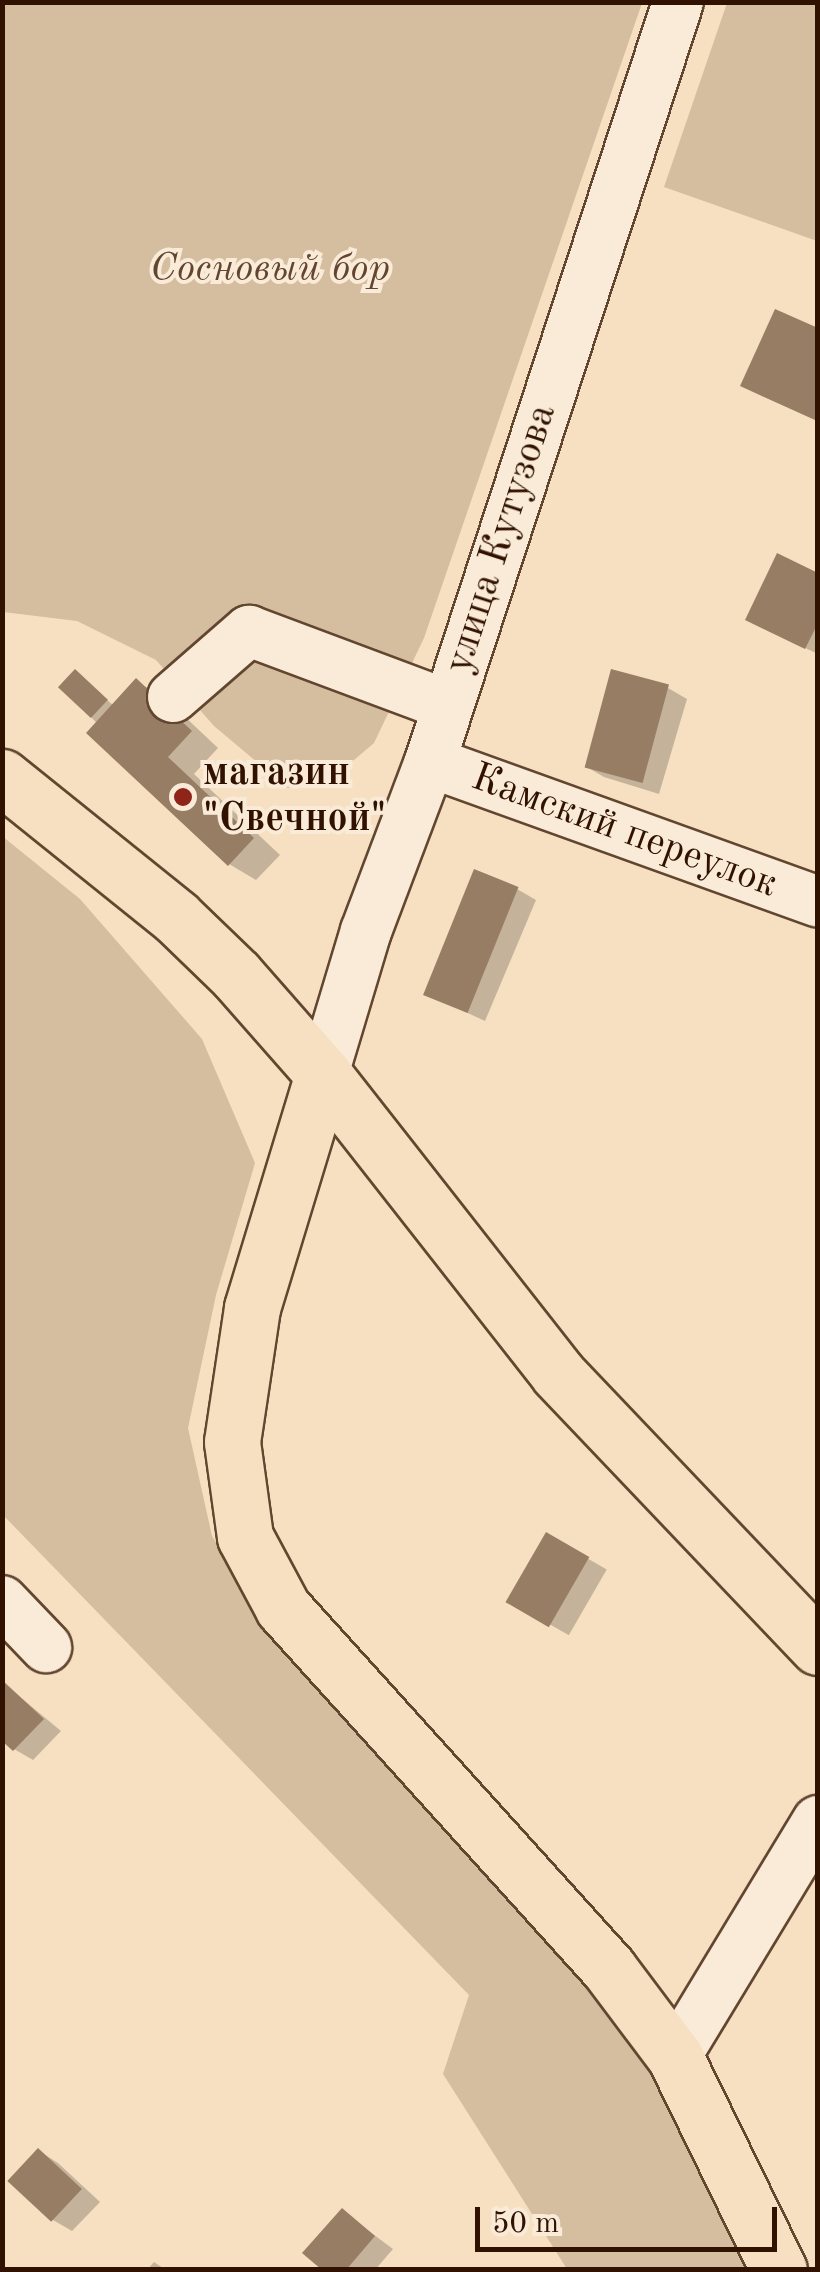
<!DOCTYPE html>
<meta charset="utf-8">
<style>
body{margin:0}
#map{position:relative;width:820px;height:2272px;overflow:hidden;background:#f6e0c1;font-family:"Old Standard TT",serif}
div>[style]{position:absolute}
[style*='--x']{left:calc(var(--x)*1px);top:calc(var(--y)*1px);width:calc(var(--w)*1px);rotate:calc(var(--a)*1deg)}
.green>*{inset:0;background:#d5bda0}
.shadow>*{inset:0;background:#0003;transform-origin:0 0}
.building>*{inset:0;background:#977d64;transform-origin:0 0}
.roads{filter:drop-shadow(2px 0 #624630) drop-shadow(-2px 0 #624630) drop-shadow(0 2px #624630) drop-shadow(0 -2px #624630)}
.minor>*{height:50px;margin:-25px;padding:0 25px;transform-origin:25px;border-radius:25px;background:#f9ebd7}
.major>*{height:55px;margin:-27.5px;padding:0 27.5px;transform-origin:27.5px;border-radius:27.5px;background:#f6e0c1}
.dots>*{width:28px;height:28px;translate:-50% -50%;box-sizing:border-box;border:5px solid #f9ebd7;border-radius:50%}
span{translate:-50% -50%;white-space:nowrap;text-align:center;line-height:1.15;-webkit-text-stroke:8px #f9ebd7;paint-order:stroke}
.park-label{font-size:40px;color:#624530;font-style:italic}
.street-label{font-size:40px;color:#311200}
.poi-label{font-size:40px;color:#311200;font-weight:700}
.left{translate:0 -50%;text-align:left}
.frame{position:absolute;inset:0;border:5px solid #311200;pointer-events:none}
.scale{position:absolute;left:475px;top:2207px;width:302px;height:45px;box-sizing:border-box;border:5px solid #311200;border-top:0;padding-left:12px;font-size:30px;line-height:35px;white-space:nowrap;color:#311200;-webkit-text-stroke:8px #f9ebd7;paint-order:stroke}
</style>
<div id="map">
<div class="green">
<div style="clip-path:polygon(3px 3px,642px 3px,424px 638px,374px 743px,354px 760px,288px 788px,214px 726px,156px 660px,77px 621px,3px 612px)"></div>
<div style="clip-path:polygon(727px 3px,817px 3px,817px 241px,664px 187px)"></div>
<div style="clip-path:polygon(2px 836px,80px 899px,202px 1039px,255px 1163px,216px 1295px,188px 1428px,212px 1536px,270px 1631px,596px 1985px,655px 2073px,760px 2269px,567px 2269px,443px 2074px,469px 1995px,3px 1515px)"></div>
</div>
<div class="shadow">
<div style="clip-path:polygon(818px 331px,818px 421px,762px 396px)"></div>
<div style="clip-path:polygon(818px 576px,818px 654px,767px 630px)"></div>
<div style="clip-path:polygon(76px 672px,114px 706px,137px 682px,164px 697px,218px 748px,194px 774px,280px 855px,256px 880px,229px 864px,91px 717px)"></div>
<div style="clip-path:polygon(668px 688px,687px 699px,659px 794px,604px 777px,585px 766px)"></div>
<div style="clip-path:polygon(517px 889px,536px 900px,485px 1021px,424px 993px)"></div>
<div style="left:547px;top:1535px;width:69px;height:76px;rotate:30deg"></div>
<div style="clip-path:polygon(2px 1682px,61px 1731px,33px 1760px,14px 1749px)"></div>
<div style="clip-path:polygon(39px 2151px,58px 2163px,100px 2202px,72px 2231px,53px 2220px)"></div>
<div style="clip-path:polygon(342px 2211px,393px 2249px,375px 2270px,326px 2270px)"></div>
<div style="clip-path:polygon(154px 2262px,166px 2270px,147px 2270px)"></div>
</div>
<div class="building">
<div style="clip-path:polygon(775px 309px,818px 328px,815px 420px,740px 386px)"></div>
<div style="clip-path:polygon(777px 553px,818px 573px,818px 623px,805px 649px,745px 620px)"></div>
<div style="left:75px;top:669px;width:45px;height:25px;rotate:43deg"></div>
<div style="left:611px;top:669px;width:60px;height:102px;rotate:15deg"></div>
<div style="clip-path:polygon(136px 678px,192px 731px,168px 757px,254px 838px,228px 866px,86px 733px)"></div>
<div style="left:474px;top:869px;width:48px;height:136px;rotate:22deg"></div>
<div style="left:546px;top:1532px;width:50px;height:81px;rotate:30deg"></div>
<div style="clip-path:polygon(2px 1680px,44px 1719px,13px 1751px,2px 1741px)"></div>
<div style="left:38px;top:2148px;width:60px;height:45px;rotate:43deg"></div>
<div style="clip-path:polygon(342px 2208px,375px 2236px,346px 2270px,322px 2270px,302px 2253px)"></div>
</div>
<div class="roads">
<div class="minor">
<div style="--x:173;--y:697;--w:101;--a:-41"></div>
<div style="--x:249;--y:631;--w:211;--a:20.5"></div>
<div style="--x:430;--y:762;--w:412;--a:19.8"></div>
<div style="--x:323;--y:1074;--w:149;--a:-73.3"></div>
<div style="--x:366;--y:931;--w:181;--a:-69.3"></div>
<div style="--x:430;--y:762;--w:799;--a:-71.93"></div>
<div style="--x:2;--y:1601;--w:64;--a:46.3"></div>
<div style="--x:675;--y:2057;--w:276;--a:-58.8"></div>
</div>
<div class="major">
<div style="--x:2;--y:777;--w:223;--a:38.8"></div>
<div style="--x:176;--y:917;--w:83;--a:44"></div>
<div style="--x:236;--y:975;--w:132;--a:48.7"></div>
<div style="--x:323;--y:1074;--w:381;--a:51.9"></div>
<div style="--x:558;--y:1374;--w:377;--a:46.4"></div>
<div style="--x:323;--y:1074;--w:245;--a:106.9"></div>
<div style="--x:252;--y:1308;--w:135;--a:98.5"></div>
<div style="--x:232;--y:1442;--w:96;--a:82.2"></div>
<div style="--x:245;--y:1537;--w:81;--a:61.8"></div>
<div style="--x:283;--y:1608;--w:486;--a:47.9"></div>
<div style="--x:609;--y:1969;--w:110;--a:53.1"></div>
<div style="--x:675;--y:2057;--w:237;--a:64"></div>
</div>
</div>
<div class="dots">
<div style="left:183px;top:797px;background:#8f2418"></div>
</div>
<div class="park-label">
<span style="left:270px;top:270px">Сосновый бор</span>
</div>
<div class="street-label">
<span style="left:502px;top:539px;rotate:-72deg">улица Кутузова</span>
<span style="left:624px;top:832px;rotate:20deg">Камский переулок</span>
</div>
<div class="poi-label">
<span class="left" style="left:203px;top:797px">магазин<br>"Свечной"</span>
</div>
<div class="frame"></div>
<div class="scale">50 m</div>
</div>
